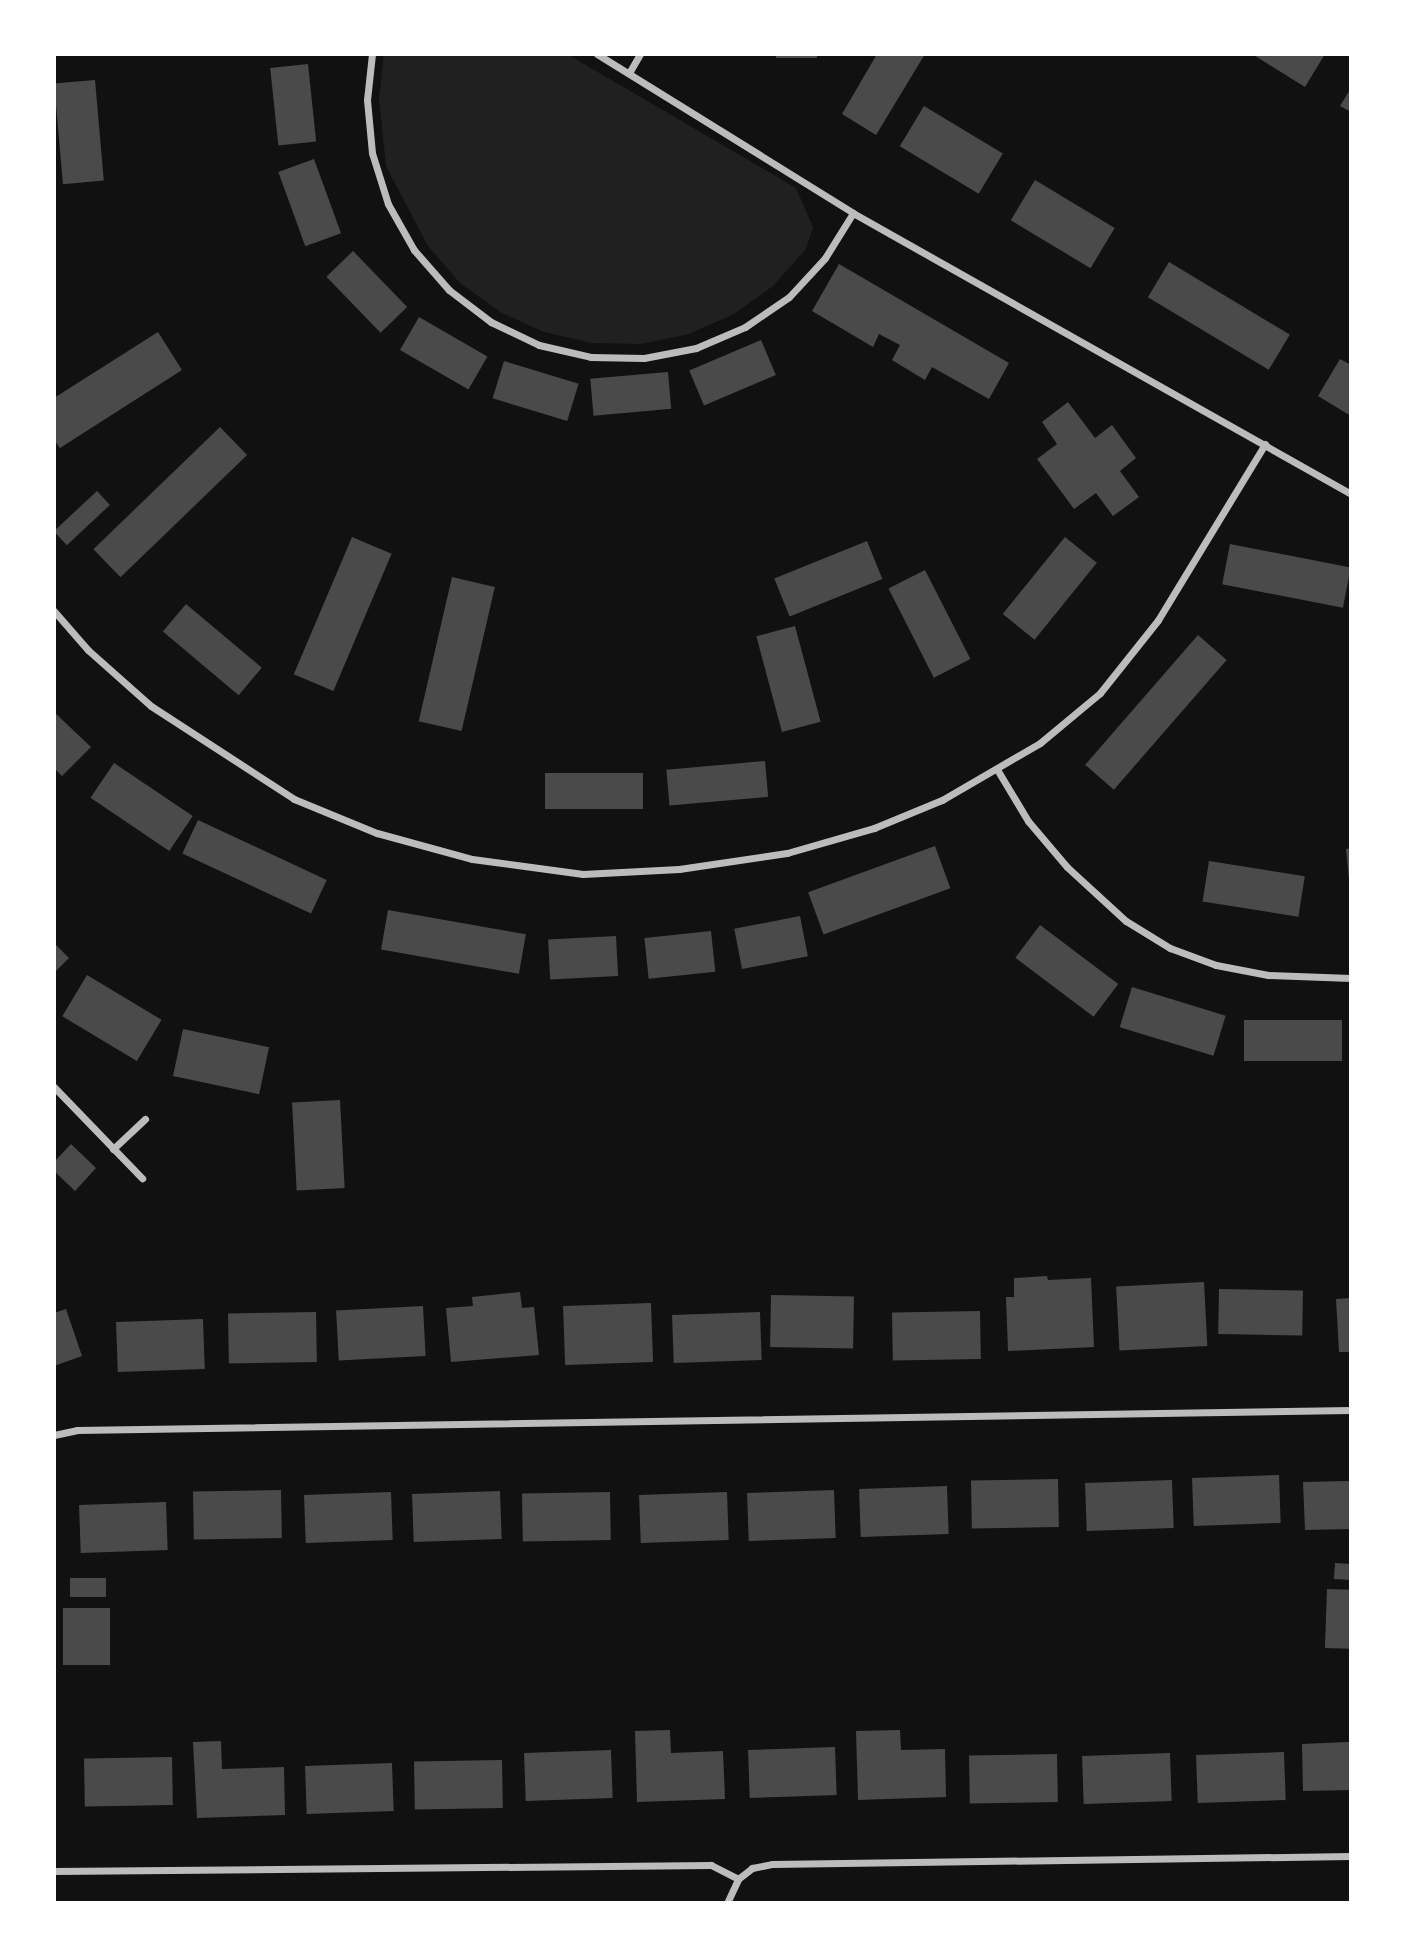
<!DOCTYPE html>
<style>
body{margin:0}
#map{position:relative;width:1405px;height:1957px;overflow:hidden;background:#111;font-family:Ubuntu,sans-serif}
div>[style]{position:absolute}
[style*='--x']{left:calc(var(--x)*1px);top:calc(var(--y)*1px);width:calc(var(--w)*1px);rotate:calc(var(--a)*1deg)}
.green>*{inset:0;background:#202020}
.building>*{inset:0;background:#4a4a4a;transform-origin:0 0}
.minor>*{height:7px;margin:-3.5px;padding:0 3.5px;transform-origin:3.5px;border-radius:3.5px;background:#bcbcbc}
span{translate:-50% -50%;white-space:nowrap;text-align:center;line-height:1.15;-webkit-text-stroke:5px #fff;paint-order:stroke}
.frame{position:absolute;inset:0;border:56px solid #fff;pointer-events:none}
</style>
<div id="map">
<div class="green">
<div style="clip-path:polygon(384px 54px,567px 54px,796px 188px,813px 227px,806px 249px,773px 286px,734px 314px,689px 334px,641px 344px,592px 343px,544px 332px,500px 312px,460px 283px,428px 246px,386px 166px,379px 99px)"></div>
</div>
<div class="building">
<div style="left:776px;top:54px;width:41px;height:4px"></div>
<div style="clip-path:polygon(877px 54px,925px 54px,876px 135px,842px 114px)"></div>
<div style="clip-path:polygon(1252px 54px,1325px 54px,1305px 87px)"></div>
<div style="left:308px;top:64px;width:78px;height:38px;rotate:84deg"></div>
<div style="left:95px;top:80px;width:101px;height:41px;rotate:85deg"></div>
<div style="clip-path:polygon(1351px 88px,1351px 112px,1340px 106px)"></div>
<div style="left:924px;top:106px;width:92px;height:47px;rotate:31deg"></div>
<div style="left:314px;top:159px;width:79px;height:38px;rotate:70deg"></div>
<div style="left:1035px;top:180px;width:93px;height:47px;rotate:31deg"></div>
<div style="left:353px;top:251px;width:78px;height:37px;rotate:46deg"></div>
<div style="left:1169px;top:262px;width:141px;height:41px;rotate:31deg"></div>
<div style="clip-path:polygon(839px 264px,1009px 363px,989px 399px,932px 367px,925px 380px,892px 360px,900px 345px,879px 334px,873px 347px,812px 311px)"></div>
<div style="left:419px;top:317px;width:79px;height:38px;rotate:30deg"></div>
<div style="clip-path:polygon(158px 332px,182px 370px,60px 448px,54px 440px,54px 398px)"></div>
<div style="left:761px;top:340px;width:38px;height:78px;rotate:67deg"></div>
<div style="clip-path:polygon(1340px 359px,1351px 365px,1351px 416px,1318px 396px)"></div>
<div style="left:504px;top:361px;width:78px;height:39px;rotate:17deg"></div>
<div style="left:668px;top:372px;width:37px;height:78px;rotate:85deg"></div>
<div style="clip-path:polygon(1068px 402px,1095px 438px,1112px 425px,1136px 458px,1120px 471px,1139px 497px,1113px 516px,1096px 493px,1074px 509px,1037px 459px,1057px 444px,1042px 422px)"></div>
<div style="left:220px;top:427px;width:39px;height:176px;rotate:46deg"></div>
<div style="left:97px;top:491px;width:19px;height:59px;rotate:47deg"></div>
<div style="left:352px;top:537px;width:43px;height:149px;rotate:23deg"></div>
<div style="left:1065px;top:537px;width:41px;height:99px;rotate:39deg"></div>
<div style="left:867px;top:541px;width:41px;height:100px;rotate:68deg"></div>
<div style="left:1230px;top:544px;width:123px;height:41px;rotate:11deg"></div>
<div style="left:925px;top:570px;width:100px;height:41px;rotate:63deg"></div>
<div style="left:452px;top:577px;width:44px;height:148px;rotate:13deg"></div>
<div style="left:186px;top:604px;width:99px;height:36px;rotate:40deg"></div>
<div style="left:795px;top:626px;width:99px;height:40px;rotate:75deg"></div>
<div style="left:1198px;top:635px;width:38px;height:172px;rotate:41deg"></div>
<div style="clip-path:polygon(54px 712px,91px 747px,62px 776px,54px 768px)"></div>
<div style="left:765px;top:761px;width:36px;height:99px;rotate:85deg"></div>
<div style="left:114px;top:763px;width:95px;height:42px;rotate:34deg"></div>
<div style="left:545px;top:773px;width:98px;height:36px"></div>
<div style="left:198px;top:820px;width:142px;height:37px;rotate:25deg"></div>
<div style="left:935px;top:846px;width:45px;height:135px;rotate:70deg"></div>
<div style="clip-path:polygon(1351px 848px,1351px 880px,1349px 880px,1346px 849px)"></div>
<div style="left:1209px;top:861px;width:97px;height:41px;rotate:9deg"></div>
<div style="left:388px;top:910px;width:140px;height:40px;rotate:10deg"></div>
<div style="left:800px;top:916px;width:41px;height:67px;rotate:79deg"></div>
<div style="left:1040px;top:925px;width:98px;height:41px;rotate:37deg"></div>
<div style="left:711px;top:931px;width:41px;height:67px;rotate:84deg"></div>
<div style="left:616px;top:936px;width:40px;height:68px;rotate:87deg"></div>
<div style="clip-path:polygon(54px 943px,69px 958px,54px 973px)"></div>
<div style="left:87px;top:975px;width:87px;height:48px;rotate:31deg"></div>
<div style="left:1132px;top:987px;width:98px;height:42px;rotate:17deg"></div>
<div style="left:1244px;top:1020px;width:98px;height:41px"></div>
<div style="left:183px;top:1029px;width:88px;height:48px;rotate:12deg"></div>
<div style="left:340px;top:1100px;width:88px;height:48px;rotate:87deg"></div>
<div style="clip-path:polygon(71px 1144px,96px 1168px,75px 1191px,54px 1171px,54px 1162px)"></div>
<div style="clip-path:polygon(1047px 1276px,1048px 1280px,1091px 1278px,1094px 1347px,1008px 1351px,1006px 1297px,1014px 1297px,1014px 1278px)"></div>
<div style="left:1204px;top:1282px;width:64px;height:88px;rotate:87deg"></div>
<div style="left:1219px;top:1289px;width:84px;height:45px;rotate:1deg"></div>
<div style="clip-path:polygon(520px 1292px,522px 1308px,534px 1307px,539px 1355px,451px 1362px,446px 1308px,473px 1306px,472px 1297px)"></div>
<div style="left:771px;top:1295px;width:83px;height:52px;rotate:1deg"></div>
<div style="clip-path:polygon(1351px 1298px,1351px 1352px,1339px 1352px,1336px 1299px)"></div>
<div style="left:651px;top:1303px;width:59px;height:88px;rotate:88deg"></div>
<div style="left:423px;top:1306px;width:50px;height:87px;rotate:87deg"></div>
<div style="clip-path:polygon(66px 1309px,82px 1356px,54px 1366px,54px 1313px)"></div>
<div style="left:980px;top:1311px;width:48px;height:88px;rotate:89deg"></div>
<div style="left:316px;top:1312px;width:50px;height:88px;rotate:89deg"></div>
<div style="left:760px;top:1312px;width:48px;height:88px;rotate:88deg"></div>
<div style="left:203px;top:1319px;width:50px;height:87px;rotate:88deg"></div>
<div style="left:1279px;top:1475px;width:48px;height:87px;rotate:88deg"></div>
<div style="left:1058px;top:1479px;width:48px;height:87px;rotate:89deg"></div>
<div style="left:1172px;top:1480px;width:48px;height:87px;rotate:88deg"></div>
<div style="clip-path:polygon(1347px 1481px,1351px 1481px,1351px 1529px,1305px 1530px,1303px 1482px)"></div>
<div style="left:947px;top:1486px;width:48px;height:88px;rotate:88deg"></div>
<div style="left:281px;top:1490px;width:48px;height:88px;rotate:89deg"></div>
<div style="left:834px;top:1490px;width:48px;height:87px;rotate:88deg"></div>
<div style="left:500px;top:1491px;width:48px;height:88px;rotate:88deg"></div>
<div style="left:391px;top:1492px;width:48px;height:87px;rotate:88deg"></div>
<div style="left:610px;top:1492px;width:48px;height:88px;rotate:89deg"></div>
<div style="left:727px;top:1492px;width:48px;height:88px;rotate:88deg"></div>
<div style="left:166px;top:1502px;width:48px;height:87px;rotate:88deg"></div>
<div style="left:1335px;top:1563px;width:16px;height:16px;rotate:4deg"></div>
<div style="left:70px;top:1578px;width:36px;height:19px"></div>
<div style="left:1327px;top:1589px;width:24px;height:59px;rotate:2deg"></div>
<div style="left:110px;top:1608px;width:57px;height:47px;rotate:90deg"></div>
<div style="clip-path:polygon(670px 1730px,671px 1753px,723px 1751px,725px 1799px,637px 1802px,635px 1731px)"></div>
<div style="clip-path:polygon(900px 1730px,901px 1750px,945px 1749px,946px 1797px,858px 1800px,856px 1731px)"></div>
<div style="clip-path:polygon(221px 1741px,222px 1769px,284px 1767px,285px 1815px,197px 1818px,193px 1742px)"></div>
<div style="clip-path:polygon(1347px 1742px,1351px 1742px,1351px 1790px,1303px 1791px,1302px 1744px)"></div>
<div style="left:835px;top:1747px;width:48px;height:87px;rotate:88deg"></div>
<div style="left:611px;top:1750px;width:48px;height:87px;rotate:88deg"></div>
<div style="left:1284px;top:1752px;width:48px;height:88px;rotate:88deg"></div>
<div style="left:1170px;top:1753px;width:48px;height:88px;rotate:88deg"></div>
<div style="left:1057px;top:1754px;width:48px;height:88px;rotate:89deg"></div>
<div style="left:172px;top:1757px;width:48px;height:88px;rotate:89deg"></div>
<div style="left:502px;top:1760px;width:48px;height:88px;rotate:89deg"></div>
<div style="left:392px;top:1763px;width:48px;height:87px;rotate:88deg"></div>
</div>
<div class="minor">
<div style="--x:372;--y:54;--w:46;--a:96.2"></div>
<div style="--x:367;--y:100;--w:53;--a:84.6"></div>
<div style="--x:372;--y:153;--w:53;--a:72.6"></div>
<div style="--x:388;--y:204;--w:53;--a:60.5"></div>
<div style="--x:414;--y:250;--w:53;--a:48.8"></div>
<div style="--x:449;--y:290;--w:53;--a:37.3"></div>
<div style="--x:491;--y:322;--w:53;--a:25.6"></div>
<div style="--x:539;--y:345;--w:53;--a:13"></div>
<div style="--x:591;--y:357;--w:53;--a:1.1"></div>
<div style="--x:644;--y:358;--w:53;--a:-10.9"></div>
<div style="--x:696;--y:348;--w:53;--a:-23.2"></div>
<div style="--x:745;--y:327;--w:53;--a:-34.3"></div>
<div style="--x:789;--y:297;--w:53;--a:-47.3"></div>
<div style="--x:825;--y:258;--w:53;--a:-58.1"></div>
<div style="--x:597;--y:54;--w:301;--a:31.8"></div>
<div style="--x:853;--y:213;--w:572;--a:29.43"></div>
<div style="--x:629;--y:73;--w:22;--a:-60"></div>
<div style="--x:54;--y:611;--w:52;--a:48.9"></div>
<div style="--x:88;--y:650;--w:84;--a:41.6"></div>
<div style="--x:151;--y:706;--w:171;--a:33"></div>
<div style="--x:294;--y:799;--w:90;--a:22.3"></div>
<div style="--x:377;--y:833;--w:98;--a:15.3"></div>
<div style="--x:472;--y:859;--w:112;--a:7.7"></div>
<div style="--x:583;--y:874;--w:96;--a:-3"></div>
<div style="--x:679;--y:869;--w:109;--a:-8.4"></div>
<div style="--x:787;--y:853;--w:91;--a:-16"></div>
<div style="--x:874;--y:828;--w:74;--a:-22.4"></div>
<div style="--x:942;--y:800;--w:113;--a:-30.2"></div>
<div style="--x:1040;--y:743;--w:78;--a:-39.8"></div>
<div style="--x:1100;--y:693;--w:93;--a:-51.5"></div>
<div style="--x:1158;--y:620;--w:206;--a:-58.7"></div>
<div style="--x:998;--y:771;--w:58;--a:59"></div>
<div style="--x:1028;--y:821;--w:60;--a:49.7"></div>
<div style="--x:1067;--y:867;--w:80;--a:42.5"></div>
<div style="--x:1126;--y:921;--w:52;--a:31.5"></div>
<div style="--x:1170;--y:948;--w:49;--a:20.3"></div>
<div style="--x:1216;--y:965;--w:53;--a:10.9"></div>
<div style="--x:1268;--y:975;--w:83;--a:2.1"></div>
<div style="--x:54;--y:1087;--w:127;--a:46"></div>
<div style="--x:113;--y:1149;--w:44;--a:-43.2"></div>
<div style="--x:54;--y:1435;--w:24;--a:-12"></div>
<div style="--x:77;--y:1430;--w:1274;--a:-0.9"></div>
<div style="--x:54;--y:1871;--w:657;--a:-0.52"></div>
<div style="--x:711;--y:1865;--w:30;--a:27"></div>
<div style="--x:727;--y:1903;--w:26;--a:-65"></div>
<div style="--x:738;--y:1879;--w:18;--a:-38"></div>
<div style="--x:752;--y:1868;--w:20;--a:-11"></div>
<div style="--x:772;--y:1864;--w:579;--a:-0.79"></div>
</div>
<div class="frame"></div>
</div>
